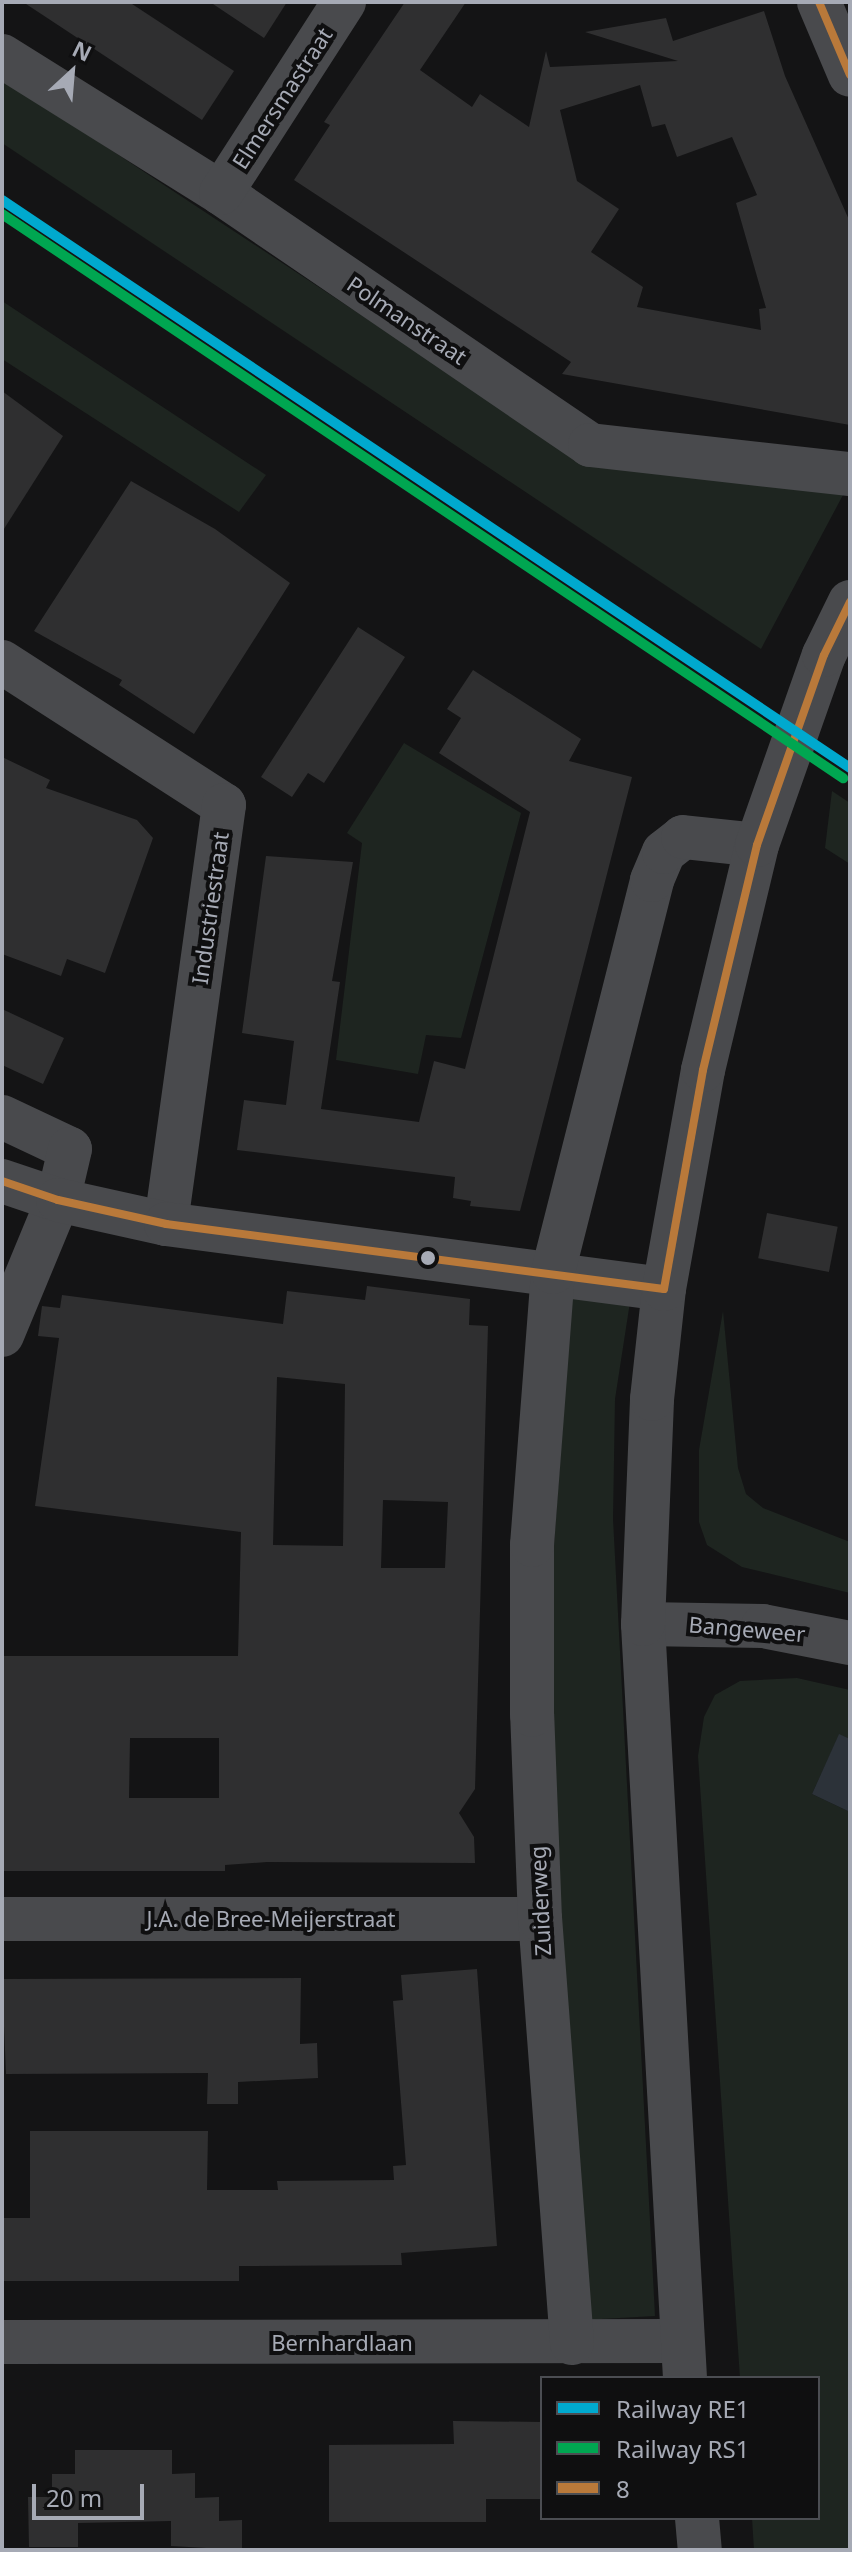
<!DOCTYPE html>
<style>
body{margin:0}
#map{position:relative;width:852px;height:2552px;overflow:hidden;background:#141415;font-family:"Noto Sans",sans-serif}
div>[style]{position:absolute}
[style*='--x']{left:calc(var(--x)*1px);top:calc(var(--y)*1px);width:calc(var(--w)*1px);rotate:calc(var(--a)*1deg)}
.green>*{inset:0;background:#1e2520}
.water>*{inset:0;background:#2c3239}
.building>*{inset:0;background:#2f2f30;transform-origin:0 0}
.minor>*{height:44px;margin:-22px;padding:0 22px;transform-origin:22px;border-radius:22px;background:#494a4d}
.bus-1>*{height:8px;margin:-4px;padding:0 4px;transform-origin:4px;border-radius:4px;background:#b9793a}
.rail-1>*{height:10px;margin:-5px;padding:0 5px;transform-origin:5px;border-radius:5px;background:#00a9ce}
.rail-2>*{height:10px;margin:-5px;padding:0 5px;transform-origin:5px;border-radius:5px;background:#00a651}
.dots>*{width:22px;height:22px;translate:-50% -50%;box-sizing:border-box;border:4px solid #0f0f10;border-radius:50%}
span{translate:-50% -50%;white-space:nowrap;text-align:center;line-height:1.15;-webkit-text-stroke:8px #0f0f10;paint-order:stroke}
.street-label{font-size:22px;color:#a6aab5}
.frame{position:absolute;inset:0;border:4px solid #a6aab5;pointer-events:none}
.legend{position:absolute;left:540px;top:2376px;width:280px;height:144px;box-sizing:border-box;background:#0f0f10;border:2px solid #4b4d52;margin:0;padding:10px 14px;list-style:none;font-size:24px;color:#a6aab5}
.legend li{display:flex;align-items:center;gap:16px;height:40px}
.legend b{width:40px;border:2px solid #4b4d52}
.north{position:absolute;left:32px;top:32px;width:80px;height:80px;-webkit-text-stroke:6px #0f0f10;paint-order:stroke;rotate:26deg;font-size:22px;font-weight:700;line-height:32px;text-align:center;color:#a6aab5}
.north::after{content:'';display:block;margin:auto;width:28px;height:36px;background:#a6aab5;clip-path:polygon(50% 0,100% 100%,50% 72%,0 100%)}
.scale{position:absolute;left:32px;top:2484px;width:112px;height:36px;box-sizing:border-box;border:4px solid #a6aab5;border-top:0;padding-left:10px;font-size:24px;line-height:28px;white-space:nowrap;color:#a6aab5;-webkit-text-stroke:6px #0f0f10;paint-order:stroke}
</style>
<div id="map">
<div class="green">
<div style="clip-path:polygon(2px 78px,499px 406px,843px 495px,761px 649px,2px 143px)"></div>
<div style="clip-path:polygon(2px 301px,266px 475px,239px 512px,2px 359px)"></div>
<div style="clip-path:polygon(404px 743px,521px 813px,461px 1038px,426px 1035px,418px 1074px,336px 1060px,362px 843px,347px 833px)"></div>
<div style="clip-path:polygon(832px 791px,850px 803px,850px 864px,825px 848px)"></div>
<div style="clip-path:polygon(572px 1295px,630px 1302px,615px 1399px,613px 1519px,655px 2316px,583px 2320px,546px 1655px)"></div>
<div style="clip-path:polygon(723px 1311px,738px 1468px,746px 1494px,763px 1508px,850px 1542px,850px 1593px,742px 1567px,707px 1545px,699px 1522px,699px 1450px)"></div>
<div style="clip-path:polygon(797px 1678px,850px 1690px,850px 1739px,839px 1735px,812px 1794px,850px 1812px,850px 2550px,754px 2550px,752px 2518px,818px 2518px,818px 2378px,740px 2378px,698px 1756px,704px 1717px,715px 1695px,740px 1681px)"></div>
</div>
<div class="water">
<div style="clip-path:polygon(839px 1734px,850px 1739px,850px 1812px,812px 1794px)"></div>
</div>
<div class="building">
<div style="clip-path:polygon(23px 2px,129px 2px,234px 71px,202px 120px)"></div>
<div style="clip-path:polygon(210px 2px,287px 2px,264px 38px)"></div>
<div style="clip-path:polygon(evenodd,405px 2px,466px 2px,420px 70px,472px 107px,480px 94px,529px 127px,546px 51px,550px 67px,678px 61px,585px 32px,666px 18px,673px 41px,764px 11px,785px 76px,850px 222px,850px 425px,562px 374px,571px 362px,294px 180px,330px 125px,324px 122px,405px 2px,640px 85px,652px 127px,665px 124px,677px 157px,732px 137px,757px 195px,736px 203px,766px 308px,759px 309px,761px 330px,637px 307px,643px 287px,591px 252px,619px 209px,577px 181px,560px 110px,640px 85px)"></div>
<div style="clip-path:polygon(2px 391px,63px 436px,2px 532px)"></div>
<div style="clip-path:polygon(131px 481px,215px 529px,290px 583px,194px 734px,119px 685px,122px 680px,34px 631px)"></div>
<div style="clip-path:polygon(358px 627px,405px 657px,324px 783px,308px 773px,292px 797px,261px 777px)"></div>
<div style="clip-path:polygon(473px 670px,581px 739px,569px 761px,632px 777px,520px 1211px,470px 1206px,471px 1201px,453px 1198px,455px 1177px,237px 1150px,244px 1100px,286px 1105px,294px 1041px,242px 1033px,266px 856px,353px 862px,332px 981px,340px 982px,321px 1109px,419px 1122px,434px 1061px,465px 1069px,530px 812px,439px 753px,461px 718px,447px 709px)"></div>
<div style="clip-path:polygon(2px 757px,50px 780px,46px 788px,137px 820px,153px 838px,105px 973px,67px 959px,61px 976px,2px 954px)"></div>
<div style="clip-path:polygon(2px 1009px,64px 1038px,43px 1084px,2px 1065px)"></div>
<div style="left:767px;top:1213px;width:72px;height:46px;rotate:11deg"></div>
<div style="clip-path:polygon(evenodd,367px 1286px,470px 1299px,469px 1325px,488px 1326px,475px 1789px,459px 1813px,474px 1837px,475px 1863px,267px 1862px,225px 1865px,225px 1871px,2px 1871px,2px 1656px,238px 1656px,241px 1532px,35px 1506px,59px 1338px,38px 1336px,42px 1306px,60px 1308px,62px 1295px,283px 1324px,287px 1291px,365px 1300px,367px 1286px,277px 1377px,345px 1384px,343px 1546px,273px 1545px,277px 1377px,367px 1286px,383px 1500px,448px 1502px,445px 1568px,381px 1568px,383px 1500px,367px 1286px,130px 1738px,219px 1738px,219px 1798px,129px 1798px,130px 1738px)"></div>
<div style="clip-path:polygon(477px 1969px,497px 2246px,401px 2253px,402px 2265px,239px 2266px,239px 2281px,2px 2281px,2px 2218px,30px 2218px,30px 2131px,208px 2131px,207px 2190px,278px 2190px,277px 2181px,394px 2180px,393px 2166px,406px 2165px,393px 2001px,403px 2000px,401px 1975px)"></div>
<div style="clip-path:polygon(301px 1978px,300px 2044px,317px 2043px,318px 2078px,238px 2082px,238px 2104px,207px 2104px,208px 2073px,6px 2074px,2px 1979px)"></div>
<div style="clip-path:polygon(453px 2421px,542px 2422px,542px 2499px,486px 2499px,486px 2522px,329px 2522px,329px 2445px,454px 2444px)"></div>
<div style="clip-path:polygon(75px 2450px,172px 2450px,172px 2474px,195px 2473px,195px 2498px,219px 2497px,219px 2521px,242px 2520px,242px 2550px,171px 2546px,171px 2521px,78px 2523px,78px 2547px,29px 2547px,28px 2497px,52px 2497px,52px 2474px,75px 2474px)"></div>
</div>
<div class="minor">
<div style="--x:819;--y:2;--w:79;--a:67"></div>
<div style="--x:2;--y:56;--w:258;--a:32"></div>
<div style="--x:221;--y:193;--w:447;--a:34.3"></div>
<div style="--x:590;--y:445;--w:262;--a:6.4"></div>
<div style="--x:221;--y:193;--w:227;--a:-57.2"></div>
<div style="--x:2;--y:662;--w:264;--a:32.8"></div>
<div style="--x:224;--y:805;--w:423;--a:97.9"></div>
<div style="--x:2;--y:1117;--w:75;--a:25.2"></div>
<div style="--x:70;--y:1149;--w:52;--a:103.2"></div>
<div style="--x:58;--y:1200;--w:146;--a:112.5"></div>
<div style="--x:2;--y:1181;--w:59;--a:18.7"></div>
<div style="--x:58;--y:1200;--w:111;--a:12.5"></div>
<div style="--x:166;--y:1224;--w:502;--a:7.44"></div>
<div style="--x:643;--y:1624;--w:120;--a:1"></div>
<div style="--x:763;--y:1626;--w:89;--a:11.1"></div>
<div style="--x:2;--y:1919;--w:538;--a:0"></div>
<div style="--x:2;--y:2342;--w:680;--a:-0.08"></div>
<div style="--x:572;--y:2343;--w:425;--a:-94.3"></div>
<div style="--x:540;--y:1919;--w:204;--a:-92.2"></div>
<div style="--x:532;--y:1715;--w:170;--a:-90"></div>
<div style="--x:532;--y:1545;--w:274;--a:-85.6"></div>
<div style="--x:553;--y:1272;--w:404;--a:-75.8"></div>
<div style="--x:652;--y:880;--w:30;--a:-67"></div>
<div style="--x:664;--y:852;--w:24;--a:-38"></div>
<div style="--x:683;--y:837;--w:74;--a:6.2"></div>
<div style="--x:685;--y:2378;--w:755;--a:-93.19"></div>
<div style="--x:643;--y:1624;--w:225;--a:-87.7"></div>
<div style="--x:652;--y:1399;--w:111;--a:-83.8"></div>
<div style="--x:664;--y:1289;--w:222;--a:-79.9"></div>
<div style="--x:703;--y:1070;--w:231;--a:-76.5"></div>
<div style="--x:757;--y:845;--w:201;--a:-70.6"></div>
<div style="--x:824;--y:655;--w:59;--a:-63.9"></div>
<div style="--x:697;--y:2518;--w:32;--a:85"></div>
</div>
<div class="bus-1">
<div style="--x:819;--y:2;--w:79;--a:67"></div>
<div style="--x:2;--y:1181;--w:59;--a:18.7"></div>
<div style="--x:58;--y:1200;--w:111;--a:12.5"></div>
<div style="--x:166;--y:1224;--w:502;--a:7.44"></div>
<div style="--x:664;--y:1289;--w:222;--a:-79.9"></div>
<div style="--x:703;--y:1070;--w:231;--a:-76.5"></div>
<div style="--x:757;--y:845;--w:201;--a:-70.6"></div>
<div style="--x:824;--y:655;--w:59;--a:-63.9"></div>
</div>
<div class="rail-1">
<div style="--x:2;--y:200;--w:1021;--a:33.81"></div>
</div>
<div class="rail-2">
<div style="--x:2;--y:214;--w:1013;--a:33.85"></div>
</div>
<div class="dots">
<div style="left:428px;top:1258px;background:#a6aab5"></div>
</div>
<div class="street-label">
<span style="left:282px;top:98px;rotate:-57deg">Elmersmastraat</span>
<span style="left:407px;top:320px;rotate:34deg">Polmanstraat</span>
<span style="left:210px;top:908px;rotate:-82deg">Industriestraat</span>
<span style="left:747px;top:1629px;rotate:5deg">Bangeweer</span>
<span style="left:540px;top:1901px;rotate:-93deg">Zuiderweg</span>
<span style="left:271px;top:1919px">J.A. de Bree-Meijerstraat</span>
<span style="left:342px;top:2343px">Bernhardlaan</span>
</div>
<div class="frame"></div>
<ul class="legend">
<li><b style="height:10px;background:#00a9ce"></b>Railway RE1</li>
<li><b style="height:10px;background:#00a651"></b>Railway RS1</li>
<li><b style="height:10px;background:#b9793a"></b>8</li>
</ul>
<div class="north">N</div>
<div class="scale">20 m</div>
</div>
